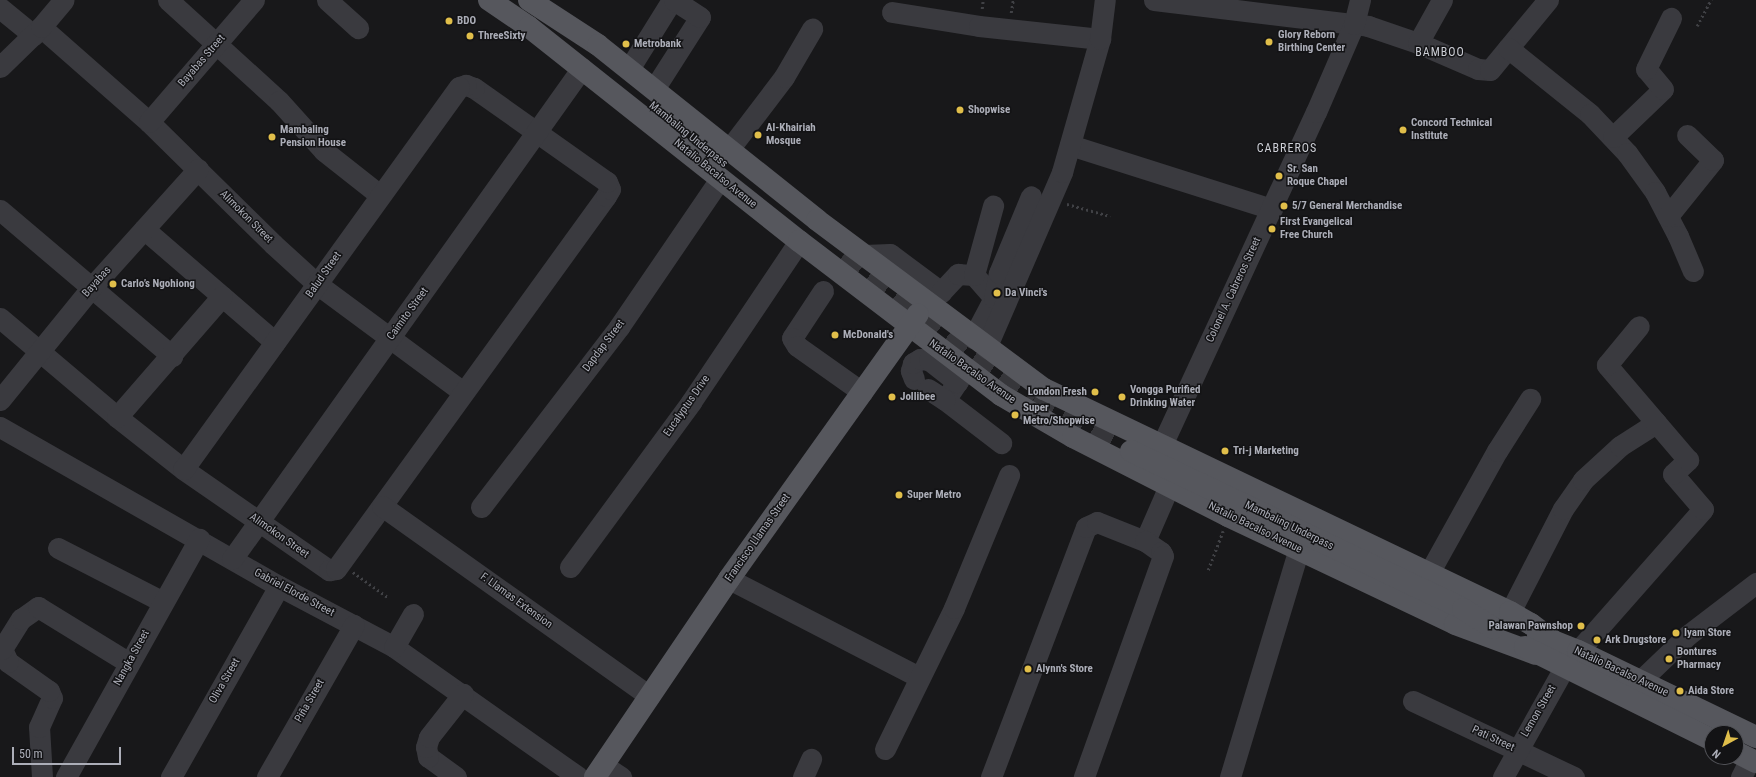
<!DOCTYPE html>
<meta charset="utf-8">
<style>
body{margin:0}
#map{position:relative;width:1756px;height:777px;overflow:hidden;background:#18181a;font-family:"Roboto Condensed",sans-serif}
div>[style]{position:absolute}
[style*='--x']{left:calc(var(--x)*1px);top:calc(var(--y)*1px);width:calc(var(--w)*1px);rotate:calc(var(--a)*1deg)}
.major-tunnel>*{height:22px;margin-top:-11px;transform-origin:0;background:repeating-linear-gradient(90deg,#36363a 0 22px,transparent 0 33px)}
.path>*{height:2.5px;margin-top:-1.25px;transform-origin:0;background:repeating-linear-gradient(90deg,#404145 0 2px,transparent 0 5px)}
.minor>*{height:21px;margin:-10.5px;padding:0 10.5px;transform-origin:10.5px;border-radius:10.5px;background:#3a3a3f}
.major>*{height:22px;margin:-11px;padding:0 11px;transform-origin:11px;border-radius:11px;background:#56575d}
.dots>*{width:11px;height:11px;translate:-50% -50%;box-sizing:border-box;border:2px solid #131315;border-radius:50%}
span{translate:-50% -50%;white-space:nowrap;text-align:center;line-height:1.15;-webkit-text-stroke:3px #131315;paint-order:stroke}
.poi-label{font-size:11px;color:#acaeb8;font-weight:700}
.left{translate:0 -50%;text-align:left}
.right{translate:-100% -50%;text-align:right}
.street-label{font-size:11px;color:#acaeb8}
.neighbourhood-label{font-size:12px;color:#ccced5;letter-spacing:1px}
.north{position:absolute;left:1704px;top:725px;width:40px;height:40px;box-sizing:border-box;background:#131315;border:1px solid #505156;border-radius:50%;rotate:220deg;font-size:11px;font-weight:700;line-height:16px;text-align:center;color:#acaeb8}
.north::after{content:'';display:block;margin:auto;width:14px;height:18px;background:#e0be4a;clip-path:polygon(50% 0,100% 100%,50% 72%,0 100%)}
.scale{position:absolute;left:12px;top:747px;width:109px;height:18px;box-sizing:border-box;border:2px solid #acaeb8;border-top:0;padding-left:5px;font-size:12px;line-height:14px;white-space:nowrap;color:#acaeb8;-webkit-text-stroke:3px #131315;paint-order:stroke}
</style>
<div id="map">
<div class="major-tunnel">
<div style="--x:842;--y:257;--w:133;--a:37.6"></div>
<div style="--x:947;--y:338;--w:106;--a:35"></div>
<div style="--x:1034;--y:399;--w:93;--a:29.1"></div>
</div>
<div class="path">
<div style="--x:982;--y:9;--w:9;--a:-84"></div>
<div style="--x:1011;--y:13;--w:13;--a:-81"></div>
<div style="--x:1697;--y:26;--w:30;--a:-62"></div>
<div style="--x:1067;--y:204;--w:45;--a:15.6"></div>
<div style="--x:1208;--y:570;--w:42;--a:-69"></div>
<div style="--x:353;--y:572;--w:44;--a:35.8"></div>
</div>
<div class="minor">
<div style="--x:168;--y:0;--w:150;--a:42.3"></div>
<div style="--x:279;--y:101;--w:67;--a:48"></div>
<div style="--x:324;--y:151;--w:71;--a:38.2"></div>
<div style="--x:327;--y:0;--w:42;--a:42.1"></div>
<div style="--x:1154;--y:0;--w:216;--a:6.9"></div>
<div style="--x:1368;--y:26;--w:53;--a:18.8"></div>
<div style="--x:1418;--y:43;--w:65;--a:23.4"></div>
<div style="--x:1478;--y:69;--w:12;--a:5"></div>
<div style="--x:1490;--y:70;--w:91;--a:-50.4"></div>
<div style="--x:0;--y:8;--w:43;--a:39.3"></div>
<div style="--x:892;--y:12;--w:88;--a:9.1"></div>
<div style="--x:979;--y:26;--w:122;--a:6.1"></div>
<div style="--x:41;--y:27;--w:144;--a:41.3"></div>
<div style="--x:149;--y:122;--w:174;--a:44.5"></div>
<div style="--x:273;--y:244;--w:59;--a:42.3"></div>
<div style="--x:317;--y:284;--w:182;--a:36.5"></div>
<div style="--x:1418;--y:43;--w:49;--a:-60.8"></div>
<div style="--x:1508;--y:48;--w:105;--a:38.8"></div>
<div style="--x:1590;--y:114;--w:54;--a:46.5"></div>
<div style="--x:1627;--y:153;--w:48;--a:54.3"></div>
<div style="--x:1655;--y:192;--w:50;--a:62.4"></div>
<div style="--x:1678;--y:236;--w:38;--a:67"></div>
<div style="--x:0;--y:67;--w:57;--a:-44.3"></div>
<div style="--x:41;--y:27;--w:35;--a:-50"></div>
<div style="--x:629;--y:69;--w:81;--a:-58.1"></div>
<div style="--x:654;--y:89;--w:85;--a:-57.4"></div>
<div style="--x:700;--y:17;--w:31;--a:-147"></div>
<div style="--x:149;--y:122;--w:161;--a:-49.3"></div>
<div style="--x:1613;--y:137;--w:69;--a:-43.8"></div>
<div style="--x:1663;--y:89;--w:26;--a:-130"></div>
<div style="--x:1646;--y:69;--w:57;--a:-63.9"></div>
<div style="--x:1070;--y:145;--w:212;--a:17.6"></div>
<div style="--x:730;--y:148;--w:89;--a:-52.7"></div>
<div style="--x:784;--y:77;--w:56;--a:-59.7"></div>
<div style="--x:0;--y:210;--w:226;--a:40.3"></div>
<div style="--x:1668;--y:216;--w:72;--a:-51.2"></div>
<div style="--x:1713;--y:160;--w:36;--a:-136"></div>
<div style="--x:144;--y:229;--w:173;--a:40.8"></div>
<div style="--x:864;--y:255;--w:26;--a:-2"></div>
<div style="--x:890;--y:254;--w:64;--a:36.7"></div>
<div style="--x:941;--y:292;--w:25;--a:-47"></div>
<div style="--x:958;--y:274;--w:16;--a:4"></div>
<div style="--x:974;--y:275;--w:30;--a:49"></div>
<div style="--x:974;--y:275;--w:72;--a:-74.6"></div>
<div style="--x:823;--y:291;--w:56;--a:123.4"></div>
<div style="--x:792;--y:338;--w:9;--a:58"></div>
<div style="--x:797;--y:346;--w:80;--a:35.3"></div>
<div style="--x:0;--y:318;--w:153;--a:40.2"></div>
<div style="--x:117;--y:417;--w:84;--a:38.2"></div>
<div style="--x:183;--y:469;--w:178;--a:34.7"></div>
<div style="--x:329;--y:570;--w:7;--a:-8"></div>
<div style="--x:336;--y:569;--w:460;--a:-54.1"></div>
<div style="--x:606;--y:196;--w:8;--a:-60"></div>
<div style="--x:610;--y:189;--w:8;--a:-113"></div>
<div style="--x:607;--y:182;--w:163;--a:-144.7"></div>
<div style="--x:474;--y:88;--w:9;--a:-159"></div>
<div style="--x:466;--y:85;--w:7;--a:164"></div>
<div style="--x:459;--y:87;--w:471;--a:125.8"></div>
<div style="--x:973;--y:338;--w:45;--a:-62.3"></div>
<div style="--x:994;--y:298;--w:25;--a:-79"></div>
<div style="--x:999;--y:273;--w:83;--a:-67.4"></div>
<div style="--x:986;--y:348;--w:192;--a:-66.6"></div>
<div style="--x:1062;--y:172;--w:138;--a:-74.1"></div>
<div style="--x:1100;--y:39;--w:39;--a:-83"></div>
<div style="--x:966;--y:369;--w:37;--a:124"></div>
<div style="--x:945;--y:400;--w:71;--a:37.5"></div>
<div style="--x:914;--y:379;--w:9;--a:-111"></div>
<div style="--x:911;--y:371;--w:8;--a:-76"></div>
<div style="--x:913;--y:363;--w:8;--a:-30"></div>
<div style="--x:920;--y:359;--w:9;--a:6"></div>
<div style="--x:929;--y:360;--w:36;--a:38"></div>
<div style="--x:928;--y:389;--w:20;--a:33"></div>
<div style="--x:0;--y:400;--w:144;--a:-50.9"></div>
<div style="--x:91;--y:288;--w:160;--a:-48"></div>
<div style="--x:117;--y:417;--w:160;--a:-49"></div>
<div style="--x:0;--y:427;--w:321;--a:29.7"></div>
<div style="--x:279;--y:586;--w:130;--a:27.9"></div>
<div style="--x:394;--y:647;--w:225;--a:35.2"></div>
<div style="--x:1161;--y:447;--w:369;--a:-65.2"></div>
<div style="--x:1316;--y:112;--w:96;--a:-66.6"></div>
<div style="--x:1354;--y:24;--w:25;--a:-76"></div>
<div style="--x:382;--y:506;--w:328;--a:35.4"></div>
<div style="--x:481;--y:507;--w:227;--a:-52.5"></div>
<div style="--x:619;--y:327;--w:179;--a:-55.7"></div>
<div style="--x:1145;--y:541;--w:60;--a:-66.4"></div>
<div style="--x:58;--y:548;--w:118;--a:27.2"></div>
<div style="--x:232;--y:559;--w:603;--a:-54.52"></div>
<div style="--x:570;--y:567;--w:205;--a:-53.7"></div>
<div style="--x:691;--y:402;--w:194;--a:-56.1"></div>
<div style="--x:1429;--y:573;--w:140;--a:-60.9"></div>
<div style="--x:1497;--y:451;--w:62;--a:-57.6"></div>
<div style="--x:729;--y:579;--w:214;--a:27.3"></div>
<div style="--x:1510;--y:612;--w:116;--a:-62.8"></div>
<div style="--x:1563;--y:509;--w:35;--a:-55"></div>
<div style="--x:1583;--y:480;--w:50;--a:-42.6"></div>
<div style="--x:1620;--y:446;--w:43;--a:-32.6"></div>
<div style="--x:394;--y:647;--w:38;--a:-60"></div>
<div style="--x:1578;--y:651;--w:189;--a:-48.6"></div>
<div style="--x:1703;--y:509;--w:46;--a:-130.6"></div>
<div style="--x:1673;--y:474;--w:21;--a:-43"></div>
<div style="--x:1688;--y:460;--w:125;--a:-130.5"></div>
<div style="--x:1607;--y:365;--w:50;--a:-50.6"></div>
<div style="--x:1641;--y:680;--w:65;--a:-43.8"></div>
<div style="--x:1688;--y:635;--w:86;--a:-37.4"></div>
<div style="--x:1413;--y:701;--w:178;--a:25.3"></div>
<div style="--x:885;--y:749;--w:157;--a:-63.9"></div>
<div style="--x:954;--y:608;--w:144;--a:-67.5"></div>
<div style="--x:603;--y:765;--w:22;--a:34"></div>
<div style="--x:42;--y:777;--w:50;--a:-93.4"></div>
<div style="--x:39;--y:727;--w:32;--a:-66"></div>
<div style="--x:52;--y:698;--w:8;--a:-113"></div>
<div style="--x:49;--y:691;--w:50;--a:-144.7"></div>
<div style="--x:8;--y:662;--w:14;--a:-115"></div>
<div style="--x:2;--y:649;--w:36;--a:-58"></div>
<div style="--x:21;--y:619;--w:21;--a:-35"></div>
<div style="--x:38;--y:607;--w:107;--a:31.6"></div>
<div style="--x:66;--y:777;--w:273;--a:-60.8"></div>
<div style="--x:171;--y:777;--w:219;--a:-60.5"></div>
<div style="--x:267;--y:777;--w:175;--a:-60.2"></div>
<div style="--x:456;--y:777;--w:34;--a:-144"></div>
<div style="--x:428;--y:757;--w:10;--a:-101"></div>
<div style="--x:426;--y:747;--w:10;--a:-73"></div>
<div style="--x:429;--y:737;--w:55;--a:-51.7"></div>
<div style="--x:803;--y:777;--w:20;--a:-66"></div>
<div style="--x:991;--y:777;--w:267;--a:-69.2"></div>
<div style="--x:1086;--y:527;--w:12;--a:-24"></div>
<div style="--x:1097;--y:522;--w:52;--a:21.6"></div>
<div style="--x:1145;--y:541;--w:19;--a:35"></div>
<div style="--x:1161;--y:552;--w:4;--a:63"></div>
<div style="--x:1163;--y:556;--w:235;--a:109.7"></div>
<div style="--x:1230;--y:777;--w:238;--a:-73.2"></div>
<div style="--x:1503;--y:777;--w:125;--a:-60.8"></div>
<div style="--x:1741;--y:777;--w:20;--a:-63"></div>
</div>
<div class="major">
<div style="--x:489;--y:0;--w:48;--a:34"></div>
<div style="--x:529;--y:27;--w:345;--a:38.4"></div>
<div style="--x:799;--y:241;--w:254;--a:37.3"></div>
<div style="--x:1001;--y:395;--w:83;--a:30.3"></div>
<div style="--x:1073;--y:437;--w:174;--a:27"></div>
<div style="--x:1228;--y:516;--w:251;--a:25.4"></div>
<div style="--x:1455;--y:624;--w:86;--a:20.3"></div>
<div style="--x:529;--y:0;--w:82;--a:33.1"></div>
<div style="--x:598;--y:45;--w:280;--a:38.6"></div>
<div style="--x:817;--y:220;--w:283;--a:36.7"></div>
<div style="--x:1044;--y:389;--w:517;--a:25.57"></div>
<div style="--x:1510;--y:612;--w:24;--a:30"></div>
<div style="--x:1531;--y:624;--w:25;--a:37"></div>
<div style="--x:1131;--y:451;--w:368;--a:25.4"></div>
<div style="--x:1463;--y:609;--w:36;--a:32"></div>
<div style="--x:1538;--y:635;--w:43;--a:21.8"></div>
<div style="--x:1578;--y:651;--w:198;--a:25.8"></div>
<div style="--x:1525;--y:647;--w:209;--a:26.4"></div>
<div style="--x:1736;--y:752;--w:22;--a:27"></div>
<div style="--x:595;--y:777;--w:239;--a:-55.9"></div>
<div style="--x:729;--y:579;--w:325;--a:-54.5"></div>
</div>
<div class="dots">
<div style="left:449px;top:21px;background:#e0be4a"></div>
<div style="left:470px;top:36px;background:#e0be4a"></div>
<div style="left:1269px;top:42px;background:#e0be4a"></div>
<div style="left:626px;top:44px;background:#e0be4a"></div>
<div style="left:960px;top:110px;background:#e0be4a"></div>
<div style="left:1403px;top:130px;background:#e0be4a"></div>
<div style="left:758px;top:135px;background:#e0be4a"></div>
<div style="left:272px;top:137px;background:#e0be4a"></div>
<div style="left:1279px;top:176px;background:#e0be4a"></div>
<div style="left:1284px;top:206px;background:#e0be4a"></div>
<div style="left:1272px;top:229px;background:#e0be4a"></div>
<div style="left:113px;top:284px;background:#e0be4a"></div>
<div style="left:997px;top:293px;background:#e0be4a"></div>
<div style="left:835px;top:335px;background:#e0be4a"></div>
<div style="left:1095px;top:392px;background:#e0be4a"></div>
<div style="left:892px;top:397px;background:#e0be4a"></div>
<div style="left:1122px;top:397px;background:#e0be4a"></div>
<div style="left:1015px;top:415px;background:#e0be4a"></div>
<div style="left:1225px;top:451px;background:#e0be4a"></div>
<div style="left:899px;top:495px;background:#e0be4a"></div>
<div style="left:1581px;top:626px;background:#e0be4a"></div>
<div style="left:1676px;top:633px;background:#e0be4a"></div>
<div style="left:1597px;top:640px;background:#e0be4a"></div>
<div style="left:1669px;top:659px;background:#e0be4a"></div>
<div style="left:1028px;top:669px;background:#e0be4a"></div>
<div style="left:1680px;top:691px;background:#e0be4a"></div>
</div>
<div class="poi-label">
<span class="left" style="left:457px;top:21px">BDO</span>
<span class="left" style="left:478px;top:36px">ThreeSixty</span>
<span class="left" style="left:1278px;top:42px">Glory Reborn<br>Birthing Center</span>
<span class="left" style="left:634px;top:44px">Metrobank</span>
<span class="left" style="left:968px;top:110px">Shopwise</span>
<span class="left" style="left:1411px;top:130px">Concord Technical<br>Institute</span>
<span class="left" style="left:766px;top:135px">Al-Khairiah<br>Mosque</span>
<span class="left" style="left:280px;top:137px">Mambaling<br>Pension House</span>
<span class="left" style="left:1287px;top:176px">Sr. San<br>Roque Chapel</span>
<span class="left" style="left:1292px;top:206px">5/7 General Merchandise</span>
<span class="left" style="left:1280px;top:229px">First Evangelical<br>Free Church</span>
<span class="left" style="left:121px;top:284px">Carlo’s Ngohiong</span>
<span class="left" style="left:1005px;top:293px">Da Vinci's</span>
<span class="left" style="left:843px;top:335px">McDonald's</span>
<span class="left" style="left:1130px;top:397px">Vongga Purified<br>Drinking Water</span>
<span class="right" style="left:1087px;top:392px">London Fresh</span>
<span class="left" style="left:900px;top:397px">Jollibee</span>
<span class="left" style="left:1023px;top:415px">Super<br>Metro/Shopwise</span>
<span class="left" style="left:1233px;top:451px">Tri-j Marketing</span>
<span class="left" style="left:907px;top:495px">Super Metro</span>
<span class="right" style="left:1573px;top:626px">Palawan Pawnshop</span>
<span class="left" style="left:1684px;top:633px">Iyam Store</span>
<span class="left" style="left:1605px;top:640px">Ark Drugstore</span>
<span class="left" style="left:1677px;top:659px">Bontures<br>Pharmacy</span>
<span class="left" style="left:1036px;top:669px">Alynn's Store</span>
<span class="left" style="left:1688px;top:691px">Aida Store</span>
</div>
<div class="street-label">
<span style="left:202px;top:61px;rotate:-49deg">Bayabas Street</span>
<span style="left:688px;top:135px;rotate:39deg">Mambaling Underpass</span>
<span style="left:715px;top:174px;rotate:39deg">Natalio Bacalso Avenue</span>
<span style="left:246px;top:217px;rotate:45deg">Alimokon Street</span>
<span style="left:324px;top:275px;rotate:-55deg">Balud Street</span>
<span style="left:97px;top:282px;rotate:-48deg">Bayabas</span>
<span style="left:1234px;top:290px;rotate:-65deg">Colonel A. Cabreros Street</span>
<span style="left:408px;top:314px;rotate:-54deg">Caimito Street</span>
<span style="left:604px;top:346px;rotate:-53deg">Dapdap Street</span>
<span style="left:972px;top:372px;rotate:35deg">Natalio Bacalso Avenue</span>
<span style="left:687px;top:406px;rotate:-55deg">Eucalyptus Drive</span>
<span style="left:1289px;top:526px;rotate:26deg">Mambaling Underpass</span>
<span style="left:1255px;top:528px;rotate:26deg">Natalio Bacalso Avenue</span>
<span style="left:279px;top:536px;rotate:35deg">Alimokon Street</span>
<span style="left:758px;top:538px;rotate:-55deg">Francisco Llamas Street</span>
<span style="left:294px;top:593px;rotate:28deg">Gabriel Elorde Street</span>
<span style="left:516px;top:601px;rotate:36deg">F. Llamas Extension</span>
<span style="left:132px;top:658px;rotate:-61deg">Nangka Street</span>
<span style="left:1621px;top:672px;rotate:25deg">Natalio Bacalso Avenue</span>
<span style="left:225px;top:681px;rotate:-60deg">Oliva Street</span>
<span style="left:310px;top:701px;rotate:-60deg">Piña Street</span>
<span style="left:1539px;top:711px;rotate:-60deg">Lemon Street</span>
<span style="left:1493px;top:739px;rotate:25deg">Pati Street</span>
</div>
<div class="neighbourhood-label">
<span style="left:1440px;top:53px">BAMBOO</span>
<span style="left:1287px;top:149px">CABREROS</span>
</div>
<div class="north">N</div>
<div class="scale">50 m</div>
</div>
